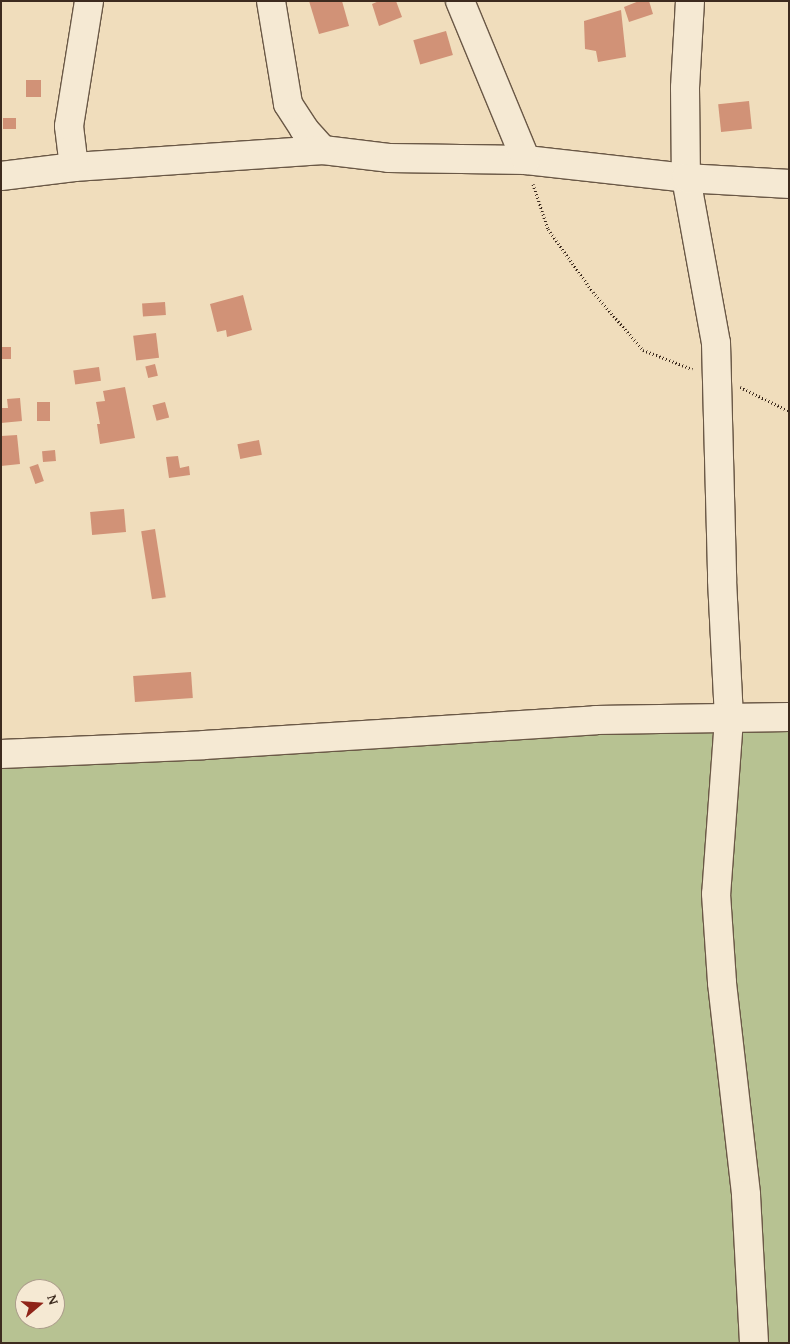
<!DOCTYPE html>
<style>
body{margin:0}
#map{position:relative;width:790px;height:1344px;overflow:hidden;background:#f0ddbc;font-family:"Gentium Book Plus",serif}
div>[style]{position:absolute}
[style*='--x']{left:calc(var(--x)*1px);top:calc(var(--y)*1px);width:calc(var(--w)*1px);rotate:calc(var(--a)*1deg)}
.green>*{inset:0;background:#b7c292}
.building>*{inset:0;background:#d19277;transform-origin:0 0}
.path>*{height:3px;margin-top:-1.5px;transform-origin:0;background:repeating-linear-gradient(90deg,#3d2b1f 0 1px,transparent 0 3.5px)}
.roads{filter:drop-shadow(1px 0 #6a5846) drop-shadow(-1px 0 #6a5846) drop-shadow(0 1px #6a5846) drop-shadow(0 -1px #6a5846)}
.minor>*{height:28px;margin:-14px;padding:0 14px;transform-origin:14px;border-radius:14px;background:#f5e9d3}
span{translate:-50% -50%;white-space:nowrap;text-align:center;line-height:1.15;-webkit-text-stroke:4px #f5e9d3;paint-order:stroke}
.frame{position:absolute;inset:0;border:2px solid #3d2b1f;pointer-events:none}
.north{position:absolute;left:15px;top:1279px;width:50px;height:50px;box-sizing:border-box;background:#f5e9d3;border:1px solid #ab9d8b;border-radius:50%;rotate:72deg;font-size:14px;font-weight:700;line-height:20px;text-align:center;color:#3d2b1f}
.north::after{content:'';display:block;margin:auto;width:18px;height:22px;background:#8f2418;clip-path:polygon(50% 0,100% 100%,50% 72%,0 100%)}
</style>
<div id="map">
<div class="green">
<div style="clip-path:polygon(evenodd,789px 717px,789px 1343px,1px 1343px,1px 754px,789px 717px,25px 1289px,55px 1289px,55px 1319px,25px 1319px,25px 1289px)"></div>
</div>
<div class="building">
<div style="clip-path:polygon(309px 1px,342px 1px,349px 26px,319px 34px)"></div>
<div style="clip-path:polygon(379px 1px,396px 1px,402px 17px,379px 26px,372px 4px)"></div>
<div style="clip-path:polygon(639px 1px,649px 1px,653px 14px,629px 22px,624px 7px)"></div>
<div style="clip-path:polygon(621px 10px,626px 57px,598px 62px,596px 51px,585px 49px,584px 21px)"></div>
<div style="left:446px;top:31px;width:25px;height:34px;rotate:74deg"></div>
<div style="left:26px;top:80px;width:15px;height:17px"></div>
<div style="left:749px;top:101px;width:28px;height:31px;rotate:84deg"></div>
<div style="left:3px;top:118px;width:13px;height:11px"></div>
<div style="clip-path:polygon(243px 295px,252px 330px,227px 337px,226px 330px,217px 332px,210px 304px)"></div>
<div style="left:165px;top:302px;width:13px;height:23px;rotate:86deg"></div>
<div style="left:156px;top:333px;width:25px;height:23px;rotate:83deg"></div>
<div style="left:1px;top:347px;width:10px;height:12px"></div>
<div style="left:155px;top:364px;width:12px;height:10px;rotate:76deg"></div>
<div style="left:99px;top:367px;width:14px;height:26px;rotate:82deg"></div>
<div style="clip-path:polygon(125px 387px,135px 438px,100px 444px,97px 424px,100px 424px,96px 402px,105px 401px,103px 391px)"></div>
<div style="clip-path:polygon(20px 398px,22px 421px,1px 423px,1px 408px,8px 408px,7px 399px)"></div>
<div style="left:37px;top:402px;width:13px;height:19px"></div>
<div style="left:165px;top:402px;width:16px;height:13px;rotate:75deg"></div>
<div style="clip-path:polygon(17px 435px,20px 464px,1px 466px,1px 436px)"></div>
<div style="left:259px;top:440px;width:15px;height:22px;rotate:79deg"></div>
<div style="left:55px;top:450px;width:11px;height:13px;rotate:85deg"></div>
<div style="clip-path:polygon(178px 456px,180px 468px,189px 466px,190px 475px,169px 478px,166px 457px)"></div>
<div style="left:38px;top:464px;width:18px;height:9px;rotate:71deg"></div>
<div style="left:124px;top:509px;width:23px;height:34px;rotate:85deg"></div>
<div style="left:155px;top:529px;width:69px;height:14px;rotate:81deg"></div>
<div style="left:191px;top:672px;width:26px;height:58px;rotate:86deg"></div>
</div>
<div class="path">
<div style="--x:533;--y:184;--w:47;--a:71.6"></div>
<div style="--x:548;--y:229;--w:77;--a:54.5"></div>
<div style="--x:593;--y:292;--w:77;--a:49.2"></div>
<div style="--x:643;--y:350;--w:53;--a:21.2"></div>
<div style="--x:740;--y:387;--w:55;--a:26.1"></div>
</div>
<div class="roads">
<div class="minor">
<div style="--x:271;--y:1;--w:104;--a:80.6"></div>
<div style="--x:288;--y:104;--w:30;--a:57"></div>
<div style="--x:304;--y:129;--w:28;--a:48"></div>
<div style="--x:323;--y:150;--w:66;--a:6.9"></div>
<div style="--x:389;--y:158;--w:137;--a:0.8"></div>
<div style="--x:526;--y:160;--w:161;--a:6.4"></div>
<div style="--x:686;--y:178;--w:168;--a:79.7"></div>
<div style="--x:716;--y:343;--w:237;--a:88.5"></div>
<div style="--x:722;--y:580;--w:139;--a:87.1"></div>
<div style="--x:729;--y:719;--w:175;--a:94.2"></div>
<div style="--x:716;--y:894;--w:89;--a:86.1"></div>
<div style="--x:722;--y:983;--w:213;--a:83.5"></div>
<div style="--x:746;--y:1195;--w:148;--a:86.9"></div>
<div style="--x:460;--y:1;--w:172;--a:67.5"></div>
<div style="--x:690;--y:1;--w:87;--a:93.3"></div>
<div style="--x:685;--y:88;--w:90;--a:89.4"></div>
<div style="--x:686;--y:178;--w:103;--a:3.3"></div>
<div style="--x:74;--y:167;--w:250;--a:-3.9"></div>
<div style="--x:1;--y:176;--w:74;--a:-7"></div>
<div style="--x:74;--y:167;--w:41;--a:-97"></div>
<div style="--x:69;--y:126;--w:127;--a:-80.9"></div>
<div style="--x:1;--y:754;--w:203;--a:-2.5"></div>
<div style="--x:204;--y:745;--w:393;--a:-3.6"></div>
<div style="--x:596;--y:720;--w:193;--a:-0.9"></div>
</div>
</div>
<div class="frame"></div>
<div class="north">N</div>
</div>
